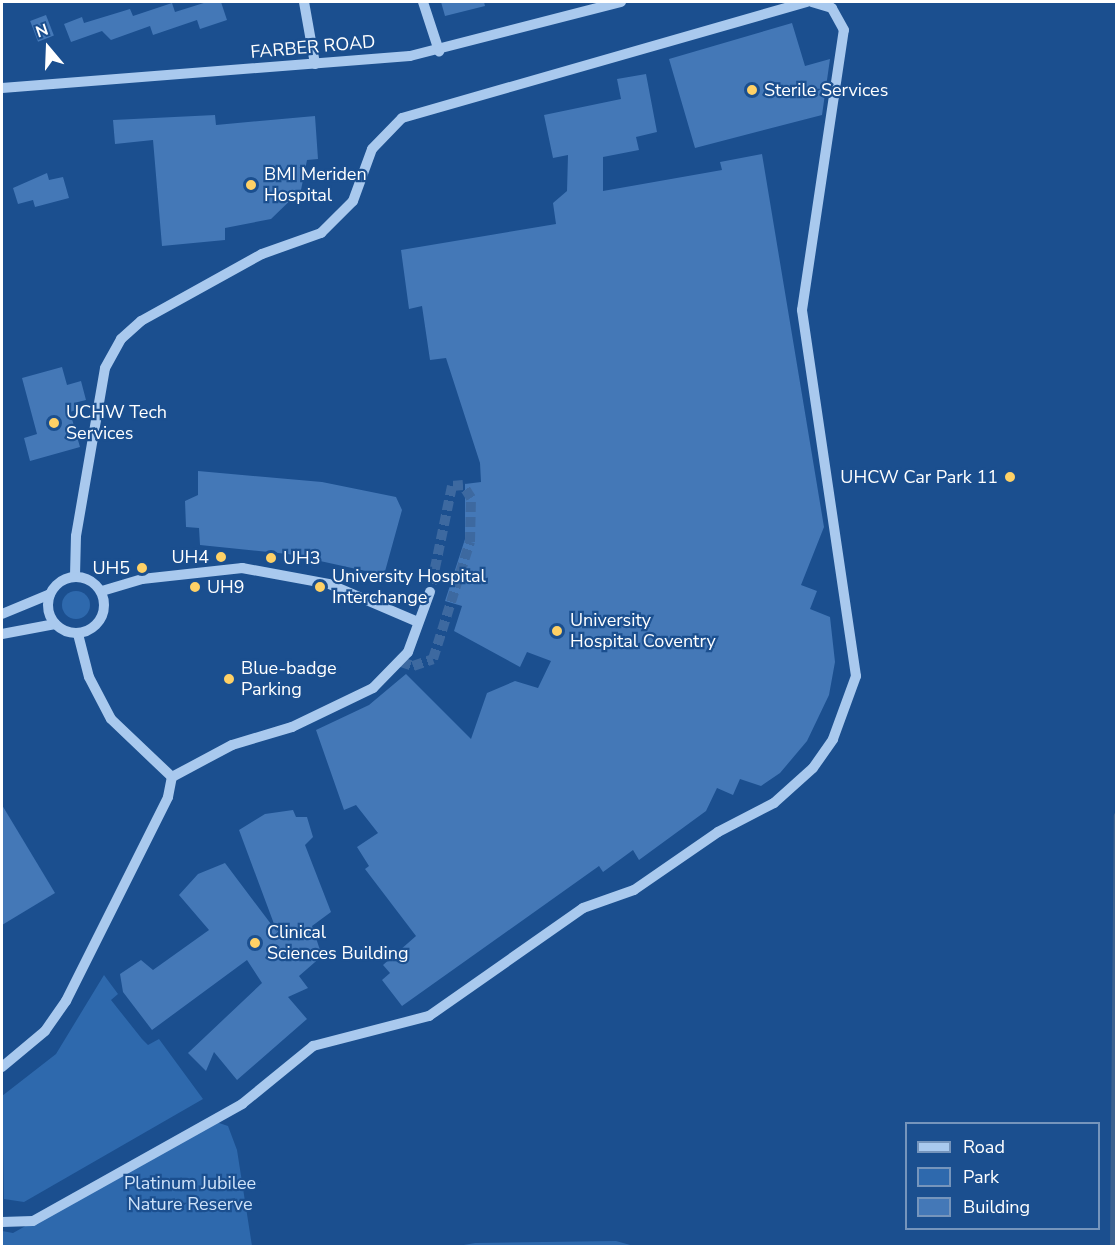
<!DOCTYPE html>
<style>
body{margin:0}
#map{position:relative;width:1118px;height:1248px;overflow:hidden;background:#1b4f8f;font-family:"Nunito Sans",sans-serif}
div>[style]{position:absolute}
[style*='--x']{left:calc(var(--x)*1px);top:calc(var(--y)*1px);width:calc(var(--w)*1px);rotate:calc(var(--a)*1deg)}
.green>*{inset:0;background:#2e69ad}
.round{border-radius:50%}
.stream>*{height:5px;margin:-2.5px;padding:0 2.5px;transform-origin:2.5px;border-radius:2.5px;background:#3c6290}
.building>*{inset:0;background:#4478b7;transform-origin:0 0}
.minor-tunnel>*{height:10px;margin-top:-5px;transform-origin:0;background:repeating-linear-gradient(90deg,#3d69a0 0 10px,transparent 0 15px)}
.minor>*{height:10px;margin:-5px;padding:0 5px;transform-origin:5px;border-radius:5px;background:#a9c9ee}
.minor>.ring{margin:-5px;padding:0;box-sizing:content-box;background:none;border:10px solid #a9c9ee;border-radius:50%}
.dots>*{width:16px;height:16px;translate:-50% -50%;box-sizing:border-box;border:3px solid #1b4f8f;border-radius:50%}
span{translate:-50% -50%;white-space:nowrap;text-align:center;line-height:1.15;-webkit-text-stroke:4.5px #1b4f8f;paint-order:stroke}
.street-label{font-size:18px;color:#fff}
.poi-label{font-size:18px;color:#fff}
.left{translate:0 -50%;text-align:left}
.right{translate:-100% -50%;text-align:right}
.park-label{font-size:18px;color:#cfe3fa}
.frame{position:absolute;inset:0;border:3px solid #fff;pointer-events:none}
.legend{position:absolute;left:905px;top:1122px;width:195px;height:108px;box-sizing:border-box;background:#1b4f8f;border:2px solid #7695bc;margin:0;padding:8px 10px;list-style:none;font-size:18px;color:#fff}
.legend li{display:flex;align-items:center;gap:12px;height:30px}
.legend b{width:30px;border:2px solid #7695bc}
.north{position:absolute;left:18px;top:18px;width:60px;height:60px;-webkit-text-stroke:4px #1b4f8f;paint-order:stroke;rotate:341deg;font-size:16px;font-weight:700;line-height:24px;text-align:center;color:#fff}
.north::after{content:'';display:block;margin:auto;width:21px;height:27px;background:#fff;clip-path:polygon(50% 0,100% 100%,50% 72%,0 100%)}
</style>
<div id="map">
<div class="green">
<div class="round" style="left:62px;top:591px;width:28px;height:28px"></div>
<div style="clip-path:polygon(104px 975px,118px 994px,111px 1000px,142px 1039px,148px 1045px,159px 1039px,203px 1099px,24px 1202px,4px 1199px,2px 1096px,56px 1054px)"></div>
<div style="clip-path:polygon(213px 1121px,228px 1126px,237px 1150px,252px 1246px,2px 1246px,2px 1231px,13px 1233px)"></div>
<div style="clip-path:polygon(616px 1241px,634px 1246px,458px 1246px,475px 1243px)"></div>
</div>
<div class="stream">
<div style="--x:1112;--y:1246;--w:431;--a:-89.5"></div>
</div>
<div class="building">
<div style="clip-path:polygon(207px 2px,221px 2px,227px 20px,200px 29px,197px 20px,153px 35px,150px 26px,111px 40px,102px 31px,71px 42px,64px 24px,82px 17px,84px 23px,130px 9px,133px 16px,172px 3px,175px 12px)"></div>
<div style="clip-path:polygon(441px 2px,484px 2px,485px 6px,445px 16px)"></div>
<div style="left:46px;top:15px;width:22px;height:17px;rotate:69deg"></div>
<div style="clip-path:polygon(792px 23px,805px 66px,830px 59px,822px 115px,695px 148px,669px 59px)"></div>
<div style="clip-path:polygon(646px 74px,657px 132px,636px 137px,639px 150px,603px 157px,603px 191px,722px 170px,720px 162px,762px 154px,824px 527px,801px 585px,817px 591px,810px 609px,830px 617px,835px 662px,829px 695px,807px 741px,780px 773px,761px 786px,740px 779px,733px 795px,717px 788px,706px 811px,639px 860px,633px 850px,603px 872px,599px 866px,402px 1006px,382px 980px,390px 973px,383px 965px,416px 936px,365px 869px,369px 866px,357px 847px,378px 833px,356px 805px,344px 810px,316px 730px,369px 705px,406px 674px,471px 739px,487px 693px,515px 681px,538px 688px,551px 661px,527px 652px,520px 667px,454px 631px,462px 606px,445px 601px,465px 539px,465px 484px,481px 482px,480px 463px,446px 358px,430px 360px,422px 306px,409px 309px,401px 250px,556px 224px,553px 203px,567px 191px,568px 155px,553px 158px,544px 115px,621px 99px,617px 79px)"></div>
<div style="clip-path:polygon(215px 115px,216px 125px,315px 116px,318px 159px,307px 160px,301px 190px,271px 219px,225px 228px,225px 240px,162px 246px,153px 140px,115px 144px,113px 120px)"></div>
<div style="clip-path:polygon(47px 173px,49px 180px,63px 177px,69px 198px,35px 207px,33px 200px,18px 204px,13px 188px)"></div>
<div style="clip-path:polygon(62px 367px,67px 385px,81px 381px,86px 400px,74px 403px,76px 410px,70px 412px,80px 447px,30px 461px,24px 438px,37px 434px,22px 378px)"></div>
<div style="clip-path:polygon(198px 471px,322px 482px,396px 497px,402px 510px,384px 575px,288px 554px,200px 545px,199px 528px,186px 527px,185px 501px,198px 495px)"></div>
<div style="clip-path:polygon(2px 805px,55px 893px,2px 925px)"></div>
<div style="clip-path:polygon(293px 810px,296px 817px,307px 817px,313px 837px,305px 845px,331px 912px,312px 926px,322px 956px,299px 976px,308px 988px,288px 997px,307px 1019px,237px 1080px,214px 1052px,206px 1071px,188px 1053px,262px 983px,247px 960px,152px 1030px,123px 992px,120px 974px,141px 960px,153px 970px,209px 930px,179px 895px,198px 874px,225px 863px,277px 932px,239px 830px,265px 814px)"></div>
</div>
<div class="minor-tunnel">
<div style="--x:401;--y:662;--w:13;--a:18"></div>
<div style="--x:413;--y:666;--w:21;--a:-19"></div>
<div style="--x:433;--y:659;--w:123;--a:-72.5"></div>
<div style="--x:470;--y:542;--w:44;--a:-88.7"></div>
<div style="--x:471;--y:498;--w:15;--a:-122"></div>
<div style="--x:463;--y:485;--w:11;--a:175"></div>
<div style="--x:452;--y:486;--w:108;--a:101.7"></div>
</div>
<div class="minor">
<div style="--x:304;--y:2;--w:63;--a:79.9"></div>
<div style="--x:423;--y:2;--w:52;--a:71.9"></div>
<div style="--x:2;--y:88;--w:409;--a:-4.5"></div>
<div style="--x:410;--y:56;--w:218;--a:-14.4"></div>
<div style="--x:75;--y:576;--w:40;--a:-88.6"></div>
<div style="--x:76;--y:536;--w:170;--a:-80.2"></div>
<div style="--x:105;--y:368;--w:33;--a:-61"></div>
<div style="--x:121;--y:339;--w:27;--a:-42"></div>
<div style="--x:141;--y:321;--w:138;--a:-29"></div>
<div style="--x:262;--y:254;--w:63;--a:-19.6"></div>
<div style="--x:321;--y:233;--w:45;--a:-45"></div>
<div style="--x:353;--y:201;--w:55;--a:-69.9"></div>
<div style="--x:372;--y:149;--w:43;--a:-45.9"></div>
<div style="--x:402;--y:118;--w:421;--a:-16"></div>
<div class="ring" style="left:48px;top:577px;width:46px;height:46px"></div>
<div style="--x:102;--y:591;--w:42;--a:-16.7"></div>
<div style="--x:142;--y:579;--w:101;--a:-6.3"></div>
<div style="--x:242;--y:568;--w:88;--a:10.4"></div>
<div style="--x:329;--y:584;--w:97;--a:23.1"></div>
<div style="--x:2;--y:614;--w:52;--a:-22.6"></div>
<div style="--x:2;--y:634;--w:54;--a:-10.7"></div>
<div style="--x:78;--y:634;--w:44;--a:75.7"></div>
<div style="--x:89;--y:677;--w:47;--a:62.4"></div>
<div style="--x:111;--y:719;--w:84;--a:43.6"></div>
<div style="--x:2;--y:1067;--w:56;--a:-39.9"></div>
<div style="--x:45;--y:1031;--w:37;--a:-55"></div>
<div style="--x:66;--y:1001;--w:228;--a:-63.4"></div>
<div style="--x:168;--y:797;--w:20;--a:-79"></div>
<div style="--x:172;--y:777;--w:68;--a:-28.1"></div>
<div style="--x:232;--y:745;--w:63;--a:-16.7"></div>
<div style="--x:292;--y:727;--w:90;--a:-25.7"></div>
<div style="--x:373;--y:688;--w:50;--a:-45.8"></div>
<div style="--x:408;--y:652;--w:64;--a:-69.9"></div>
<div style="--x:2;--y:1222;--w:31;--a:-2"></div>
<div style="--x:33;--y:1221;--w:240;--a:-29.2"></div>
<div style="--x:242;--y:1104;--w:92;--a:-39.2"></div>
<div style="--x:313;--y:1046;--w:120;--a:-14.5"></div>
<div style="--x:429;--y:1016;--w:188;--a:-35"></div>
<div style="--x:583;--y:908;--w:54;--a:-19.4"></div>
<div style="--x:634;--y:890;--w:102;--a:-34.6"></div>
<div style="--x:718;--y:832;--w:63;--a:-27.4"></div>
<div style="--x:774;--y:803;--w:52;--a:-41.9"></div>
<div style="--x:813;--y:768;--w:35;--a:-55"></div>
<div style="--x:833;--y:739;--w:67;--a:-69.9"></div>
<div style="--x:856;--y:676;--w:370;--a:-98.4"></div>
<div style="--x:802;--y:310;--w:283;--a:-81.5"></div>
<div style="--x:844;--y:30;--w:25;--a:-119"></div>
<div style="--x:832;--y:8;--w:21;--a:-163"></div>
</div>
<div class="dots">
<div style="left:752px;top:90px;background:#ffd166"></div>
<div style="left:251px;top:185px;background:#ffd166"></div>
<div style="left:54px;top:423px;background:#ffd166"></div>
<div style="left:1010px;top:477px;background:#ffd166"></div>
<div style="left:221px;top:557px;background:#ffd166"></div>
<div style="left:271px;top:558px;background:#ffd166"></div>
<div style="left:142px;top:568px;background:#ffd166"></div>
<div style="left:195px;top:587px;background:#ffd166"></div>
<div style="left:320px;top:587px;background:#ffd166"></div>
<div style="left:557px;top:631px;background:#ffd166"></div>
<div style="left:229px;top:679px;background:#ffd166"></div>
<div style="left:255px;top:943px;background:#ffd166"></div>
</div>
<div class="street-label">
<span style="left:313px;top:47px;rotate:-5deg">FARBER ROAD</span>
</div>
<div class="poi-label">
<span class="left" style="left:764px;top:90px">Sterile Services</span>
<span class="left" style="left:264px;top:185px">BMI Meriden<br>Hospital</span>
<span class="left" style="left:66px;top:423px">UCHW Tech<br>Services</span>
<span class="right" style="left:998px;top:477px">UHCW Car Park 11</span>
<span class="right" style="left:209px;top:557px">UH4</span>
<span class="left" style="left:283px;top:558px">UH3</span>
<span class="right" style="left:130px;top:568px">UH5</span>
<span class="left" style="left:332px;top:587px">University Hospital<br>Interchange</span>
<span class="left" style="left:207px;top:587px">UH9</span>
<span class="left" style="left:570px;top:631px">University<br>Hospital Coventry</span>
<span class="left" style="left:241px;top:679px">Blue-badge<br>Parking</span>
<span class="left" style="left:267px;top:943px">Clinical<br>Sciences Building</span>
</div>
<div class="park-label">
<span style="left:190px;top:1194px">Platinum Jubilee<br>Nature Reserve</span>
</div>
<div class="frame"></div>
<ul class="legend">
<li><b style="height:8px;background:#a9c9ee"></b>Road</li>
<li><b style="height:16px;background:#2e69ad"></b>Park</li>
<li><b style="height:16px;background:#4478b7"></b>Building</li>
</ul>
<div class="north">N</div>
</div>
